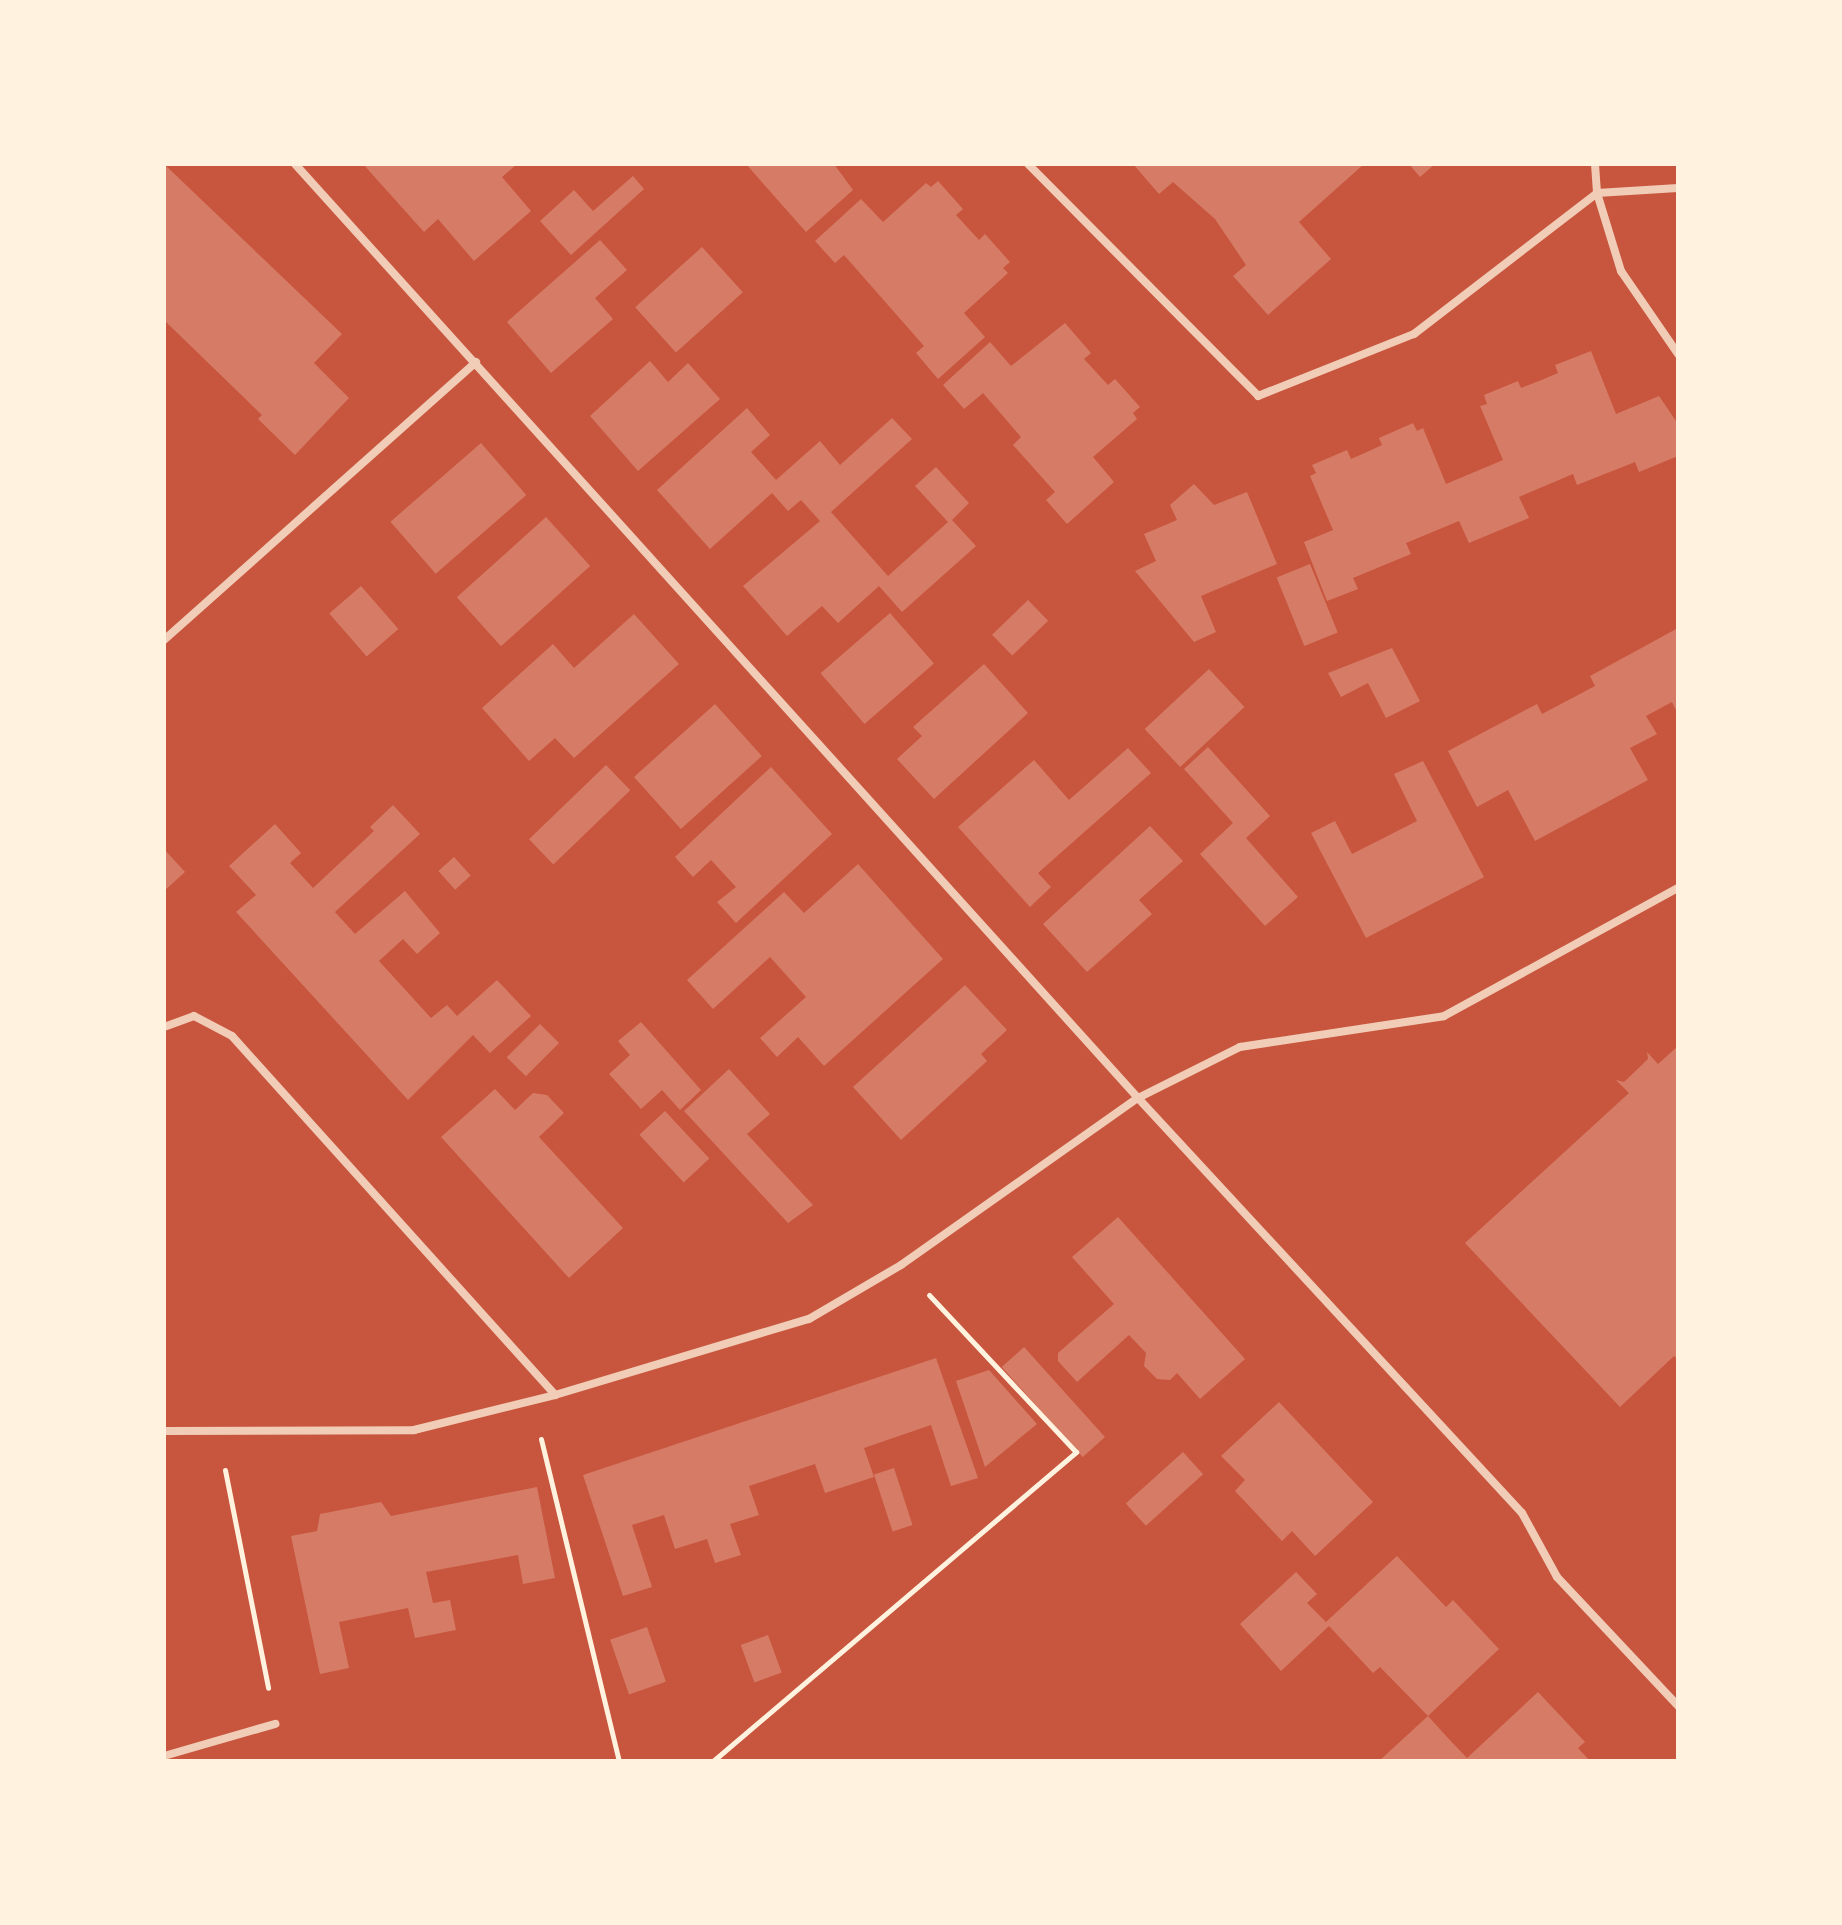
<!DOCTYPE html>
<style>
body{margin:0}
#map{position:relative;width:1842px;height:1925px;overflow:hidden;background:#c8553d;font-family:Montserrat,sans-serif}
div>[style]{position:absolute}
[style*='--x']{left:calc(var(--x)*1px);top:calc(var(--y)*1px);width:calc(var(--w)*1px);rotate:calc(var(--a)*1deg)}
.building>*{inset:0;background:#d67c66;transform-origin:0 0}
.path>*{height:5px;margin:-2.5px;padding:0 2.5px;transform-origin:2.5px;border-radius:2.5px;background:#fff3e0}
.minor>*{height:8px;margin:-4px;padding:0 4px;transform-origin:4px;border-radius:4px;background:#f1ccb7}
span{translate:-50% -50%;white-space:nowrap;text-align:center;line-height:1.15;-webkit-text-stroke:6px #fff3e0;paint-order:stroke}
.frame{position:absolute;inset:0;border:166px solid #fff3e0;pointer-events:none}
</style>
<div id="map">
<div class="building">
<div style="clip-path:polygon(164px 164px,342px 334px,314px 363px,349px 398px,295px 455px,258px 419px,262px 415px,164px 320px)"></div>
<div style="clip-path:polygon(363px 164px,517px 164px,502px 177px,531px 211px,474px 261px,438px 219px,424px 232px)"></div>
<div style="clip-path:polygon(746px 164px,834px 164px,853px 190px,806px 232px)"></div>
<div style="clip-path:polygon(1133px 164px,1364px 164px,1299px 222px,1331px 259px,1268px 315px,1233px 276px,1246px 265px,1215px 219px,1173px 182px,1159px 194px)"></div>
<div style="clip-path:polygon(1409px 164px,1435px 164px,1420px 177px)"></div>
<div style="clip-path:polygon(633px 176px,644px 189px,571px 255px,540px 221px,574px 190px,593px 211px)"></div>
<div style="clip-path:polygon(938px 181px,963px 209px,956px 215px,979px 240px,985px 234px,1010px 262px,1003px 268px,1008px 273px,964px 313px,985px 337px,938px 379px,916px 353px,924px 346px,844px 255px,835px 263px,815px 241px,861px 199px,883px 222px,926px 183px,931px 187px)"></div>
<div style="clip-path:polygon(600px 240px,627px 270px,595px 298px,613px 319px,551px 373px,507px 322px)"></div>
<div style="left:702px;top:247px;width:61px;height:90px;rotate:48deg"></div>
<div style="clip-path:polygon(1065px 323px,1091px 353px,1084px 359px,1108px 385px,1115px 379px,1140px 407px,1133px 413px,1137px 419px,1093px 457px,1114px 482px,1067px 524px,1046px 500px,1055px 492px,1013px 445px,1021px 437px,983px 393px,964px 409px,943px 385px,990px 342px,1011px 366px)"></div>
<div style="clip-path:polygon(1591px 351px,1616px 414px,1659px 396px,1678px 424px,1678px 456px,1639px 472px,1635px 462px,1577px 485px,1573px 474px,1519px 497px,1529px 518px,1469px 543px,1459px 521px,1406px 543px,1411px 554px,1353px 578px,1358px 589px,1327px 601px,1304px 542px,1333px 530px,1310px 476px,1316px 473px,1312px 465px,1347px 450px,1351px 459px,1367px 452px,1382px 445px,1379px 438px,1413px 423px,1417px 431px,1423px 428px,1446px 484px,1503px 460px,1480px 406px,1487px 404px,1484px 395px,1518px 381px,1521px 388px,1539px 381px,1558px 373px,1555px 365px)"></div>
<div style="clip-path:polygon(650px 361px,668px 382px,688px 363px,720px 399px,638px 471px,590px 416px)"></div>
<div style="clip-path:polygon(747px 408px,770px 435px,751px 452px,776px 480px,820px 441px,840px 465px,892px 418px,912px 439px,831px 512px,888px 576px,948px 522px,915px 486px,936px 467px,969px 503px,952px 520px,976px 546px,902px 612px,879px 586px,838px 623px,822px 606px,787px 636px,743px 586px,820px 521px,801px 500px,788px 511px,772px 493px,710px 549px,657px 490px)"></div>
<div style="left:481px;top:443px;width:69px;height:120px;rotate:49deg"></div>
<div style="clip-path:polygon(1194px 484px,1214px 505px,1247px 492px,1277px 564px,1201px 596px,1216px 632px,1194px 642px,1135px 571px,1156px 561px,1144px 534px,1177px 520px,1170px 505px)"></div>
<div style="left:546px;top:517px;width:66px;height:120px;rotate:48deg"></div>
<div style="left:1310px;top:564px;width:74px;height:36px;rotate:68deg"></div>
<div style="left:361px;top:586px;width:57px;height:42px;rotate:49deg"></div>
<div style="left:1028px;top:600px;width:29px;height:50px;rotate:46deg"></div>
<div style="left:890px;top:613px;width:67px;height:92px;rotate:49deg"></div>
<div style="clip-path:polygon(634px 614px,679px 664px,574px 758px,555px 738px,529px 761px,482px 708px,553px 644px,574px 668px)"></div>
<div style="clip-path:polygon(1678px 628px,1678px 714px,1672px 702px,1646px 716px,1657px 734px,1630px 748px,1648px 780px,1535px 841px,1508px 790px,1477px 807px,1448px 751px,1537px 704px,1542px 714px,1595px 686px,1590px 676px)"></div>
<div style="clip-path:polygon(1392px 648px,1420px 701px,1386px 718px,1368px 683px,1341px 697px,1328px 673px)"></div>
<div style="clip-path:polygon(984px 664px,1028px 713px,934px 799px,897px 759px,922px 736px,913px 727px)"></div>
<div style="left:1209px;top:669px;width:52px;height:88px;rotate:47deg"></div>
<div style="left:715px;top:704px;width:70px;height:109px;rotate:48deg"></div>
<div style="clip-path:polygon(1208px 747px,1270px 816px,1246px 838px,1298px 897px,1265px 926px,1200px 854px,1233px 823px,1184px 769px)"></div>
<div style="clip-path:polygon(1128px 748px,1151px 773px,1038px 873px,1051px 887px,1030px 907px,958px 827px,1034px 760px,1069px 800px)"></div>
<div style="clip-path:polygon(1423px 761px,1484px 877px,1366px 938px,1311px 833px,1335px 821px,1352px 854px,1417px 821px,1394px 774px)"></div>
<div style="left:606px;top:765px;width:35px;height:107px;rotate:46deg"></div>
<div style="clip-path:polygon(771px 767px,832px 834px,736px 923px,717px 902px,736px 887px,711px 860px,693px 877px,675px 857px)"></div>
<div style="clip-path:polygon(393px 805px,420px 834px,335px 912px,355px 934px,405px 891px,440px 933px,417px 954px,403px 939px,379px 961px,431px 1018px,447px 1005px,457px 1016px,497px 980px,531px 1016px,490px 1053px,473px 1035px,408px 1100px,236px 912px,256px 895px,229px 866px,275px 824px,301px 853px,290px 863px,313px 888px,374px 831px,370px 827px)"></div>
<div style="clip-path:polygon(1150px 826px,1183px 861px,1139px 900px,1152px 914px,1087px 972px,1043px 924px)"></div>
<div style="clip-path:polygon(164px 849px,185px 872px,164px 891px)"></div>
<div style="left:454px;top:857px;width:25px;height:21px;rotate:48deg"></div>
<div style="clip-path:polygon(858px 864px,943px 959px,824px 1066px,798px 1037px,777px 1057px,760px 1038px,806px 997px,770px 957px,713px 1009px,687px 980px,784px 892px,804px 913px)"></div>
<div style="clip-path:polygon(965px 985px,1007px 1030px,981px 1054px,987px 1061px,901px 1140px,853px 1087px)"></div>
<div style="clip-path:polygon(641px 1022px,701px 1090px,680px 1110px,662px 1090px,641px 1109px,609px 1074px,630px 1055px,618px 1041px)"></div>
<div style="left:540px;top:1024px;width:27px;height:47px;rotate:45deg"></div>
<div style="clip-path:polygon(1678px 1046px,1678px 1360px,1674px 1356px,1620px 1407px,1465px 1243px,1629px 1093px,1616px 1080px,1624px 1082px,1648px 1059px,1647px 1052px,1658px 1064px)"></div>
<div style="clip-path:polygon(729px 1069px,770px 1114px,747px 1134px,813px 1205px,788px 1223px,684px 1111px)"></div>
<div style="clip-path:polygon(495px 1089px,515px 1110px,533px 1093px,547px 1095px,564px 1113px,539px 1137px,623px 1228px,569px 1278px,441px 1137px)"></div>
<div style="left:665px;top:1111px;width:65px;height:35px;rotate:47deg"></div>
<div style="clip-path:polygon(1118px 1217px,1245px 1359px,1200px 1399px,1177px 1373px,1170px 1380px,1157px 1379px,1144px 1366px,1146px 1353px,1129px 1335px,1077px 1382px,1058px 1361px,1058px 1353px,1114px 1304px,1072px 1257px)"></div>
<div style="left:1024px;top:1347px;width:121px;height:30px;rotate:48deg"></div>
<div style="clip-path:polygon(936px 1358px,978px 1478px,951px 1486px,931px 1425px,896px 1437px,864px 1448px,874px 1477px,825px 1493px,815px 1464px,749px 1486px,759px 1515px,730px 1524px,741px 1555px,715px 1563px,707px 1539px,675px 1549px,664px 1515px,632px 1525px,652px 1587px,623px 1596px,583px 1475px)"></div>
<div style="clip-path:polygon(989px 1370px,1037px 1424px,985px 1467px,956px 1381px)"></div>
<div style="clip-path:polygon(1279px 1402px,1373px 1502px,1315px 1556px,1292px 1531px,1282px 1541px,1235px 1491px,1245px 1480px,1221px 1456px)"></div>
<div style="left:1183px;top:1452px;width:30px;height:77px;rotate:48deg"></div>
<div style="left:894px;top:1468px;width:60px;height:21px;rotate:72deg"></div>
<div style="clip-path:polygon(537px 1487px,555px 1578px,523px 1584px,518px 1555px,426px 1572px,433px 1603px,450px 1600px,456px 1630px,415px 1638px,408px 1608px,339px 1622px,349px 1668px,320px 1674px,291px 1536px,317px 1531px,320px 1514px,351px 1508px,381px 1502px,391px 1516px)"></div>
<div style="clip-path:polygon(1397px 1556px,1446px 1607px,1453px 1600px,1499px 1649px,1428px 1716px,1447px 1737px,1467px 1758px,1538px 1692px,1585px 1742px,1578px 1748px,1590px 1761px,1379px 1761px,1428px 1716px,1380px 1667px,1373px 1673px,1329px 1626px,1281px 1671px,1240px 1624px,1296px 1572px,1317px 1594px,1307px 1603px,1326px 1622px)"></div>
<div style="left:647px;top:1627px;width:58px;height:39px;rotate:71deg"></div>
<div style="left:768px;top:1635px;width:40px;height:29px;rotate:70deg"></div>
</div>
<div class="path">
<div style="--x:541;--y:1439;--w:331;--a:76.4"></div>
<div style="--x:225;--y:1470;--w:222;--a:78.8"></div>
<div style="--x:713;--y:1761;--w:477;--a:-40.4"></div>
<div style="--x:1076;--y:1452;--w:215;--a:-133.1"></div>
</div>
<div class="minor">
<div style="--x:295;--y:164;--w:1258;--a:47.93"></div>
<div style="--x:1138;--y:1098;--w:565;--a:47.22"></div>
<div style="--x:1522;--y:1513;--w:73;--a:61.3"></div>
<div style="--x:1557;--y:1577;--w:177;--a:46.8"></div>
<div style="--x:1028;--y:164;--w:327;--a:45.2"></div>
<div style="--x:1258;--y:396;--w:168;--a:-21.7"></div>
<div style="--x:1414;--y:334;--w:231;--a:-37.6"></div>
<div style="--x:1597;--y:193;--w:82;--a:72.9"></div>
<div style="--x:1621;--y:271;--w:101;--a:55.5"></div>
<div style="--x:1595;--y:164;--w:29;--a:86"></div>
<div style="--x:1597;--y:193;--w:81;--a:-3.5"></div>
<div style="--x:164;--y:640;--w:418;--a:-41.7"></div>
<div style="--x:164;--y:1027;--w:32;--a:-20"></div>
<div style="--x:194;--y:1016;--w:43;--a:27.8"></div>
<div style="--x:232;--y:1036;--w:483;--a:48"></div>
<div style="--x:164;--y:1431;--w:250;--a:-0.2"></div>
<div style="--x:414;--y:1430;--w:145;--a:-13.9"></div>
<div style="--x:555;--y:1395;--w:265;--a:-16.7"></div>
<div style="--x:809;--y:1319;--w:107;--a:-30.4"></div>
<div style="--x:901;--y:1265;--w:290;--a:-35.2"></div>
<div style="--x:1138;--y:1098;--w:114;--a:-26.6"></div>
<div style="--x:1240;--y:1047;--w:206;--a:-8.6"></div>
<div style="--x:1444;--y:1016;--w:267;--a:-28.7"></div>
<div style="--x:164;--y:1756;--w:116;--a:-16.1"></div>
</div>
<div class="frame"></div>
</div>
